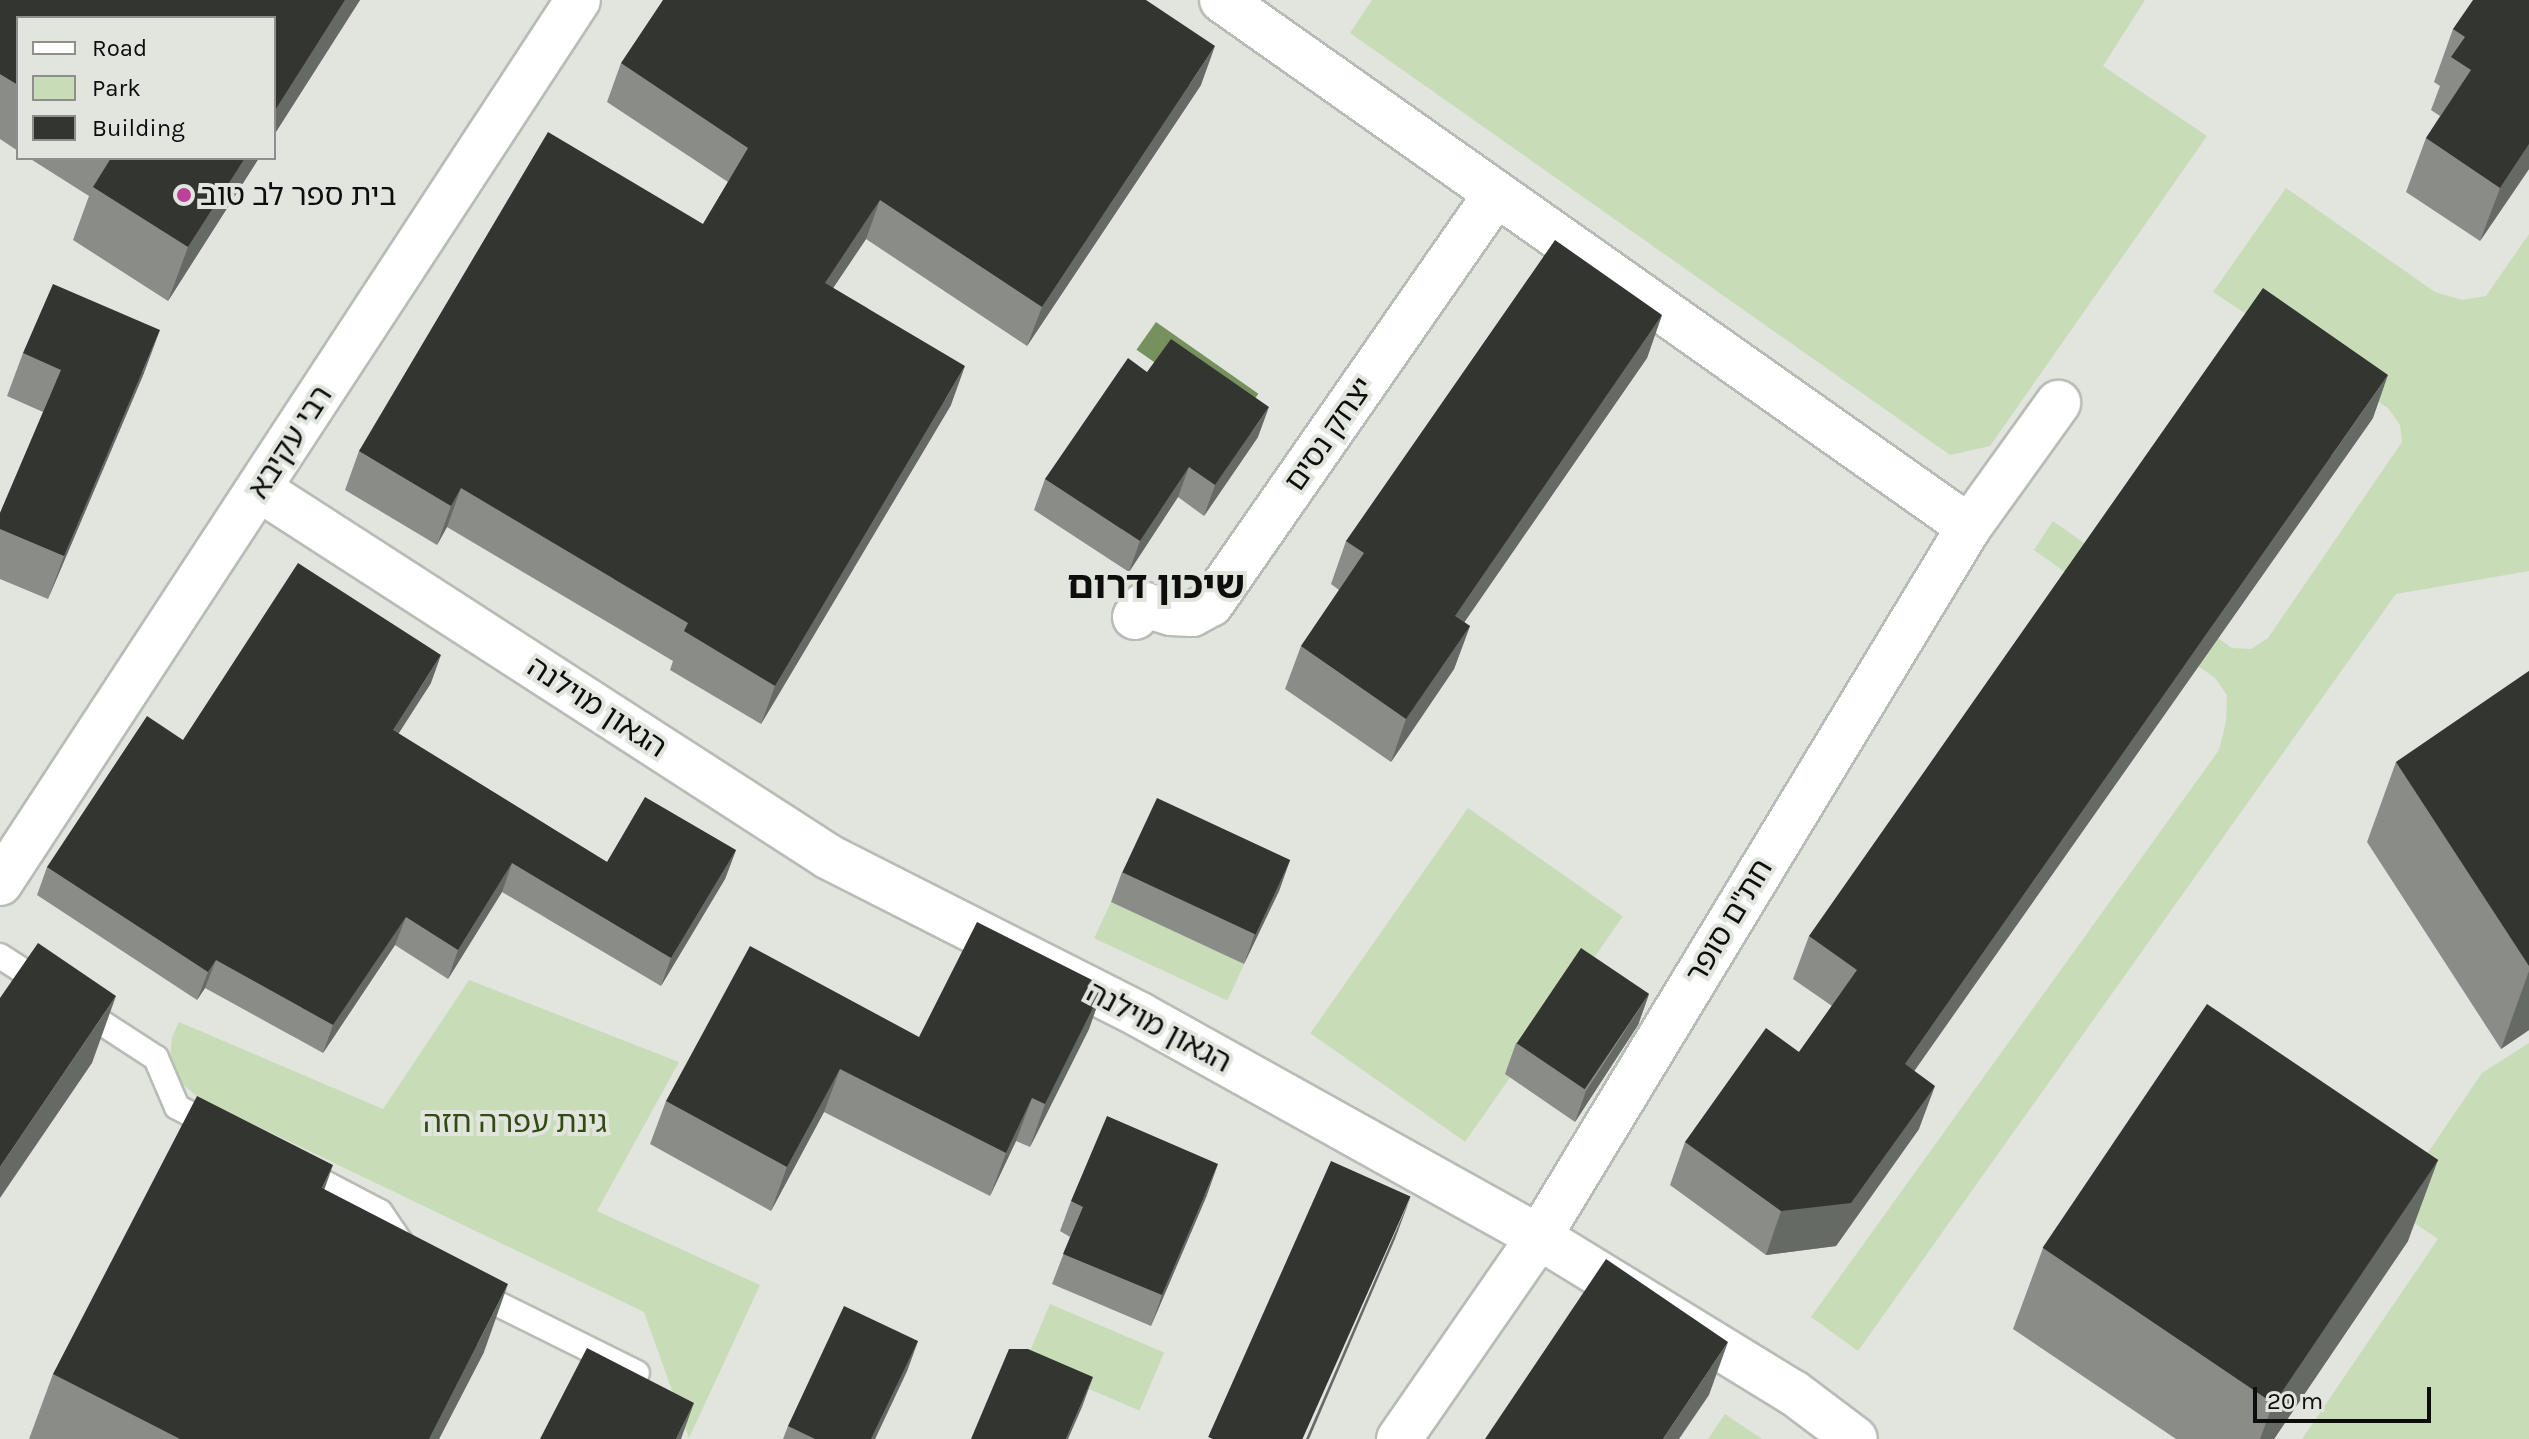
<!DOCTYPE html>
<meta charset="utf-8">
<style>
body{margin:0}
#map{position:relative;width:2529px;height:1439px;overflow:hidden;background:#e1e5de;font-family:Karla,"Noto Sans Hebrew",sans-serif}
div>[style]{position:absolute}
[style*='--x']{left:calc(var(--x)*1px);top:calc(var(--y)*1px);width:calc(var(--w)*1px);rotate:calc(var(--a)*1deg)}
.green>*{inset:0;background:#c8dcb8;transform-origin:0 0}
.water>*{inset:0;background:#77915e;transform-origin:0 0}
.roads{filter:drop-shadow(2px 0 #b8bcb6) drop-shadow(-2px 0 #b8bcb6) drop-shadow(0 2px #b8bcb6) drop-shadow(0 -2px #b8bcb6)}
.lane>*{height:24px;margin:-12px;padding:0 12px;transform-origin:12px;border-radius:12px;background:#fff}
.street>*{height:44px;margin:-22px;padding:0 22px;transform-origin:22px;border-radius:22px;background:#fff}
.wall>*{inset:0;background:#8a8d87}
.shaded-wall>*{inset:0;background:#666a64}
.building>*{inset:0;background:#323530;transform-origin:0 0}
.dots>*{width:22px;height:22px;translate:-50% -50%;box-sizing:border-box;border:4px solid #e1e5de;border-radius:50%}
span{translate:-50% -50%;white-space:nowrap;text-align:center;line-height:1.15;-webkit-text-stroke:8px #e1e5de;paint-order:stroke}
.poi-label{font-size:30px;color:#0d0e0c}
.left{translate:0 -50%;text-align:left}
.street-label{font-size:30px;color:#0d0e0c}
.park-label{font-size:30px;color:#324b12}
.district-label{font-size:38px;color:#0d0e0c;font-weight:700}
.legend{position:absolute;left:16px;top:16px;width:260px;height:144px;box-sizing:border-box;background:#e1e5de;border:2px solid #8c8f8a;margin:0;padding:10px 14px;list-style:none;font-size:24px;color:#0d0e0c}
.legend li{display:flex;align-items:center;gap:16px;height:40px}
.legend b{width:40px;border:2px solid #8c8f8a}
.scale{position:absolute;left:2253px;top:1387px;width:178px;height:36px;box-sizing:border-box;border:4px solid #0d0e0c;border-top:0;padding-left:10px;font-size:24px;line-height:28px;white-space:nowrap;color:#0d0e0c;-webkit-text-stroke:6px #e1e5de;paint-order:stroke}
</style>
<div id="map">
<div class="green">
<div style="clip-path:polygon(1372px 0,2145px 0,2103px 66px,2207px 136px,1990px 446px,1950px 455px,1350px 33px)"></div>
<div style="clip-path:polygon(2286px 188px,2435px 292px,2462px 300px,2486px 296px,2529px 234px,2529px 571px,2396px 594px,1858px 1351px,1811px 1317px,2219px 750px,2226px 722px,2227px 695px,2215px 678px,2034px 550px,2053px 521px,2232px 648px,2251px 649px,2268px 638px,2402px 442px,2400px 425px,2388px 408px,2213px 292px)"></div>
<div style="left:1468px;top:808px;width:189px;height:275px;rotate:35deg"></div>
<div style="left:1111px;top:902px;width:147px;height:40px;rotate:25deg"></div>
<div style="clip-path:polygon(469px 980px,679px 1062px,597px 1211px,760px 1285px,689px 1438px,644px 1312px,199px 1098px,181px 1083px,170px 1060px,172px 1037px,179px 1022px,383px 1109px)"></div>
<div style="clip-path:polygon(2529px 1043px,2529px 1439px,2302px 1439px,2438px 1239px,2391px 1207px,2482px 1073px)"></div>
<div style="left:1050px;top:1304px;width:124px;height:63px;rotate:23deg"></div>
<div style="clip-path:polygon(1725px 1414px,1762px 1439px,1708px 1439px)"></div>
</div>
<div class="water">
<div style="left:1156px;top:322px;width:125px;height:34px;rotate:35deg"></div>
</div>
<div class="roads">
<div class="lane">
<div style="--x:0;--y:956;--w:54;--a:32.8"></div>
<div style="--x:79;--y:1008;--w:92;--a:33"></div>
<div style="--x:156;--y:1058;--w:53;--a:66.8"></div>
<div style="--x:177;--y:1107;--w:45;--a:27.7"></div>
<div style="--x:300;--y:1170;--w:90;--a:27.7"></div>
<div style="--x:380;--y:1212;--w:45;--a:56"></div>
<div style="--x:472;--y:1291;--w:184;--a:26.4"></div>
</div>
<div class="street">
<div style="--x:1222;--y:0;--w:914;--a:35.2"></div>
<div style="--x:259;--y:489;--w:678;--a:32.85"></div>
<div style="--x:829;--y:857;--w:349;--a:26.9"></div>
<div style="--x:1140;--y:1015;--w:457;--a:29.1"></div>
<div style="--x:1539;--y:1237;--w:299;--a:31.5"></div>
<div style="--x:1794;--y:1393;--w:76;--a:37"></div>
<div style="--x:1135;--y:617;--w:16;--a:-50"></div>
<div style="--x:1145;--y:605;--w:27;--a:17"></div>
<div style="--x:1171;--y:613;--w:21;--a:3"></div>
<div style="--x:1192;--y:614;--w:21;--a:-28"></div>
<div style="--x:1211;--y:604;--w:499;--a:-55.2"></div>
<div style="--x:0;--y:883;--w:1055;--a:-56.79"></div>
<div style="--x:1399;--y:1439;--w:246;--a:-55.3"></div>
<div style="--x:1539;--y:1237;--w:830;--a:-58.8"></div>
<div style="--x:1969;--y:527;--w:153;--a:-54.3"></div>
</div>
</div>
<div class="wall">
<div style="clip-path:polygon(0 0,360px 0,274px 135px,18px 18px,18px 151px,0 139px)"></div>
<div style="clip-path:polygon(2529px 0,2529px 169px,2480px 241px,2406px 192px,2426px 138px,2440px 116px,2431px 110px,2440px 86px,2434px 82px,2453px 29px)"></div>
<div style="clip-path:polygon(621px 63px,1201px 85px,1027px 346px,866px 239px,833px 288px,951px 405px,761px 724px,670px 670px,673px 661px,447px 527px,437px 545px,345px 490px,359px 451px,703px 224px,728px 182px,607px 102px)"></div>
<div style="clip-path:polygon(29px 158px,259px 158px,168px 301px,73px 240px,89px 196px)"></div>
<div style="clip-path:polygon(1662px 315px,1647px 358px,1464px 622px,1470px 626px,1454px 669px,1391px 762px,1285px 689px,1301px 646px,1339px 590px,1331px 584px,1346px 541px)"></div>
<div style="clip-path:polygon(23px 353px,144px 373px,48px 599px,0 579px,0 513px,43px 412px,7px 396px)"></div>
<div style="clip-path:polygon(1147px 372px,1258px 437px,1204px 516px,1178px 497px,1129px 572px,1034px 510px,1045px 479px)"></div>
<div style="clip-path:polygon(2373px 418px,1914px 1071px,1919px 1129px,1836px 1246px,1766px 1255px,1670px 1185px,1685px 1142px,1799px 1052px,1832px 1006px,1793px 979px,1809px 936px)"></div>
<div style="clip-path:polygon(2529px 671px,2529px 1030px,2501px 1049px,2367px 842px,2396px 762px)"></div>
<div style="clip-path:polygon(431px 683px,398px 733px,607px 862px,736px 850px,725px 879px,661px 986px,502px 892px,448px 979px,395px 945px,323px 1053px,205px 988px,197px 1000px,37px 895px,47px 867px)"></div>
<div style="clip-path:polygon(1290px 860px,1279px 891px,1244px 964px,1111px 902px,1122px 872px)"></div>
<div style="clip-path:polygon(1104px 986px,1089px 1029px,1030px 1147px,1016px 1141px,990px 1196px,824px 1112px,771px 1211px,650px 1144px,666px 1101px,919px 1037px)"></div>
<div style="clip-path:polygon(1649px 994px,1638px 1025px,1575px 1122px,1505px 1074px,1516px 1043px)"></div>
<div style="clip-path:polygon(324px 1190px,484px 1352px,439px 1439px,29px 1439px,53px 1374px)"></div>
<div style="clip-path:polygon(1207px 1195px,1151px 1326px,1052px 1284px,1070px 1237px,1060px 1231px,1071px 1201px)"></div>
<div style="clip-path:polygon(2408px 1241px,2274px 1439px,2176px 1439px,2013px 1329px,2043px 1248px)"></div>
<div style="clip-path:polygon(918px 1341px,907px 1371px,875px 1439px,783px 1439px,788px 1426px)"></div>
</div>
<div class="shaded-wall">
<div style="clip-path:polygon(345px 0,360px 0,274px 135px,274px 112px)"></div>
<div style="clip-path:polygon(1215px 46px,1201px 85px,1027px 346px,1042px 307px)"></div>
<div style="clip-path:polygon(2529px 144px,2529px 169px,2480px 241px,2500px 188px)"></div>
<div style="clip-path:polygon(245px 158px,259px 158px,168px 301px,188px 247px)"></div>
<div style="clip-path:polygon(880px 200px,866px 239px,811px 321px,825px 283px)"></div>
<div style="clip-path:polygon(1662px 315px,1647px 358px,1439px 659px,1455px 616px)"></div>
<div style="clip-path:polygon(160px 330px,144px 373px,48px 599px,64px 556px)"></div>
<div style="clip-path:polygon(965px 366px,951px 405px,761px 724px,775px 686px)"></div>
<div style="clip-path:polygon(2388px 375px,2373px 418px,1889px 1107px,1905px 1064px)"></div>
<div style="clip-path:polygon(1269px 407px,1258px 437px,1204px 516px,1215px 485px)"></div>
<div style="clip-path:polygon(1189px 467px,1178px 497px,1129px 572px,1140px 541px)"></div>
<div style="clip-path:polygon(461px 488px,447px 527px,437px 545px,451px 506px)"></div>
<div style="clip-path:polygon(1470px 626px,1454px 669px,1391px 762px,1406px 719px)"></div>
<div style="clip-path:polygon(441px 655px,431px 683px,383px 758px,393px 730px)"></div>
<div style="clip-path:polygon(736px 850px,725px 879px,661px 986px,671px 958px)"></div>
<div style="clip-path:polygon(1290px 860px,1279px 891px,1244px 964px,1255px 933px)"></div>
<div style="clip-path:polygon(512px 863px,502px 892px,448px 979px,458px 950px)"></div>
<div style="clip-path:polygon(406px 917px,395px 945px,323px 1053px,333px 1025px)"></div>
<div style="clip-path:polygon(216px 960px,205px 988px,197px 1000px,208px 972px)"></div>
<div style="clip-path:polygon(2529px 971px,2529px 1030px,2501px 1049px)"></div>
<div style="clip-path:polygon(1104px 986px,1089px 1029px,1030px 1147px,1045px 1104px)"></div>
<div style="clip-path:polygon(1649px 994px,1638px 1025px,1575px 1122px,1586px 1091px)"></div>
<div style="clip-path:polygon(116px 996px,92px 1063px,0 1198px,0 1167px)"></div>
<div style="clip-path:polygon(840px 1069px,824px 1112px,771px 1211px,787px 1167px)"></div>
<div style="clip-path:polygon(1935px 1086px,1919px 1129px,1836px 1246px,1766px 1255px,1781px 1211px)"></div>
<div style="clip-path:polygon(1032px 1098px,1016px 1141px,990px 1196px,1006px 1153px)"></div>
<div style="clip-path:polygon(2438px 1160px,2408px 1241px,2274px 1439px,2260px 1439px,2273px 1404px)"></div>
<div style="clip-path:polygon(1218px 1164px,1207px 1195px,1151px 1326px,1162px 1295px)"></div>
<div style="clip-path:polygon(333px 1165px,309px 1233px,322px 1188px)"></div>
<div style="clip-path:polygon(1411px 1196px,1395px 1239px,1309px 1439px,1306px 1439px)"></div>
<div style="clip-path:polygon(508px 1284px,484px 1352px,439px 1439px,429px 1439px)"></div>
<div style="clip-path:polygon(918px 1341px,907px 1371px,875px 1439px,871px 1439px)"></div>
<div style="clip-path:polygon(1728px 1342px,1709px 1395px,1679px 1439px,1663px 1439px)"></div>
<div style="clip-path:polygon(1093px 1377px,1082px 1407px,1068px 1439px,1066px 1439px)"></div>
<div style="clip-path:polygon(694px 1403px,681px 1439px,676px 1439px)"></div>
</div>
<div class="building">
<div style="clip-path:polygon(0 0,345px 0,274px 112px,274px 18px,18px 18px,18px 85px,0 74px)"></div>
<div style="clip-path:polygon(663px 0,1146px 0,1215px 46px,1042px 307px,880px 200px,825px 283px,965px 366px,775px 686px,684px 631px,688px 623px,461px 488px,451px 506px,359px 451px,548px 132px,703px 224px,748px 148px,621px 63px)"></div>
<div style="clip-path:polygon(2473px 0,2529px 0,2529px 144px,2500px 188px,2426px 138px,2471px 70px,2451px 57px,2465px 37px,2453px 29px)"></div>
<div style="clip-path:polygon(111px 158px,245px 158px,188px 247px,93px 187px)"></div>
<div style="clip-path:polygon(1555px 240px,1662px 315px,1455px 616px,1470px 626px,1406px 719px,1301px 646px,1364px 553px,1346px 541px)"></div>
<div style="clip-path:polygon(53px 284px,160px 330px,64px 556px,0 529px,0 513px,61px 370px,23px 353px)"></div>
<div style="clip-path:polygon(2263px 288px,2388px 375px,1905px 1064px,1935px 1086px,1851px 1203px,1781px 1211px,1685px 1142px,1766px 1028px,1799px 1052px,1857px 970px,1809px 936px)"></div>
<div style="clip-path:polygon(1171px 339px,1269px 407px,1215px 485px,1189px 467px,1140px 541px,1045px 479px,1128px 358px,1147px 372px)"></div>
<div style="clip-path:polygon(298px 563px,441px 655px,393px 730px,607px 862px,645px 797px,736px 850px,671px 958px,512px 863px,458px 950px,406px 917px,333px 1025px,216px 960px,208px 972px,47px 867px,147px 716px,183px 740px)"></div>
<div style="clip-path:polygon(2529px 671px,2529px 966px,2396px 762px)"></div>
<div style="left:1157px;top:798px;width:147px;height:82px;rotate:25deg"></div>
<div style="clip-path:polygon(977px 922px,1104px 986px,1045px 1104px,1032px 1098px,1006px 1153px,840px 1069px,787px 1167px,666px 1101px,750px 946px,919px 1037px)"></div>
<div style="clip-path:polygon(38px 943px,116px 996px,0 1167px,0 998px)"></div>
<div style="left:1581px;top:948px;width:82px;height:115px;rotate:34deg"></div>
<div style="left:2207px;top:1004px;width:279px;height:294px;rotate:34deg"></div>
<div style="clip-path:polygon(197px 1096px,333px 1165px,322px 1188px,508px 1284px,429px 1439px,180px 1439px,53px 1374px)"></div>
<div style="clip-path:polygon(1107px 1116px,1218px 1164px,1162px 1295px,1063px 1254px,1083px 1207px,1071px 1201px)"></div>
<div style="left:1331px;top:1161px;width:87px;height:302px;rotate:24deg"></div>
<div style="clip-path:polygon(1606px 1259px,1728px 1342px,1663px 1439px,1485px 1439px)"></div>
<div style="clip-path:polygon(844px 1306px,918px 1341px,871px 1439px,815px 1439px,788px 1426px)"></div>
<div style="clip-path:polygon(587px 1348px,694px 1403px,676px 1439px,540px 1439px)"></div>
<div style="clip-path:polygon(1009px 1349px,1028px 1349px,1093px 1377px,1066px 1439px,971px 1439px)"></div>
</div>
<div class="dots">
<div style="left:184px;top:195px;background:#ba4298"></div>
</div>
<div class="poi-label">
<span class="left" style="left:200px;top:195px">בית ספר לב טוב</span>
</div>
<div class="street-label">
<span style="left:1329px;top:434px;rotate:-55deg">יצחק נסים</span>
<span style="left:290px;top:442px;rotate:-57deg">רבי עקיבא</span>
<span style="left:597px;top:707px;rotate:33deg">הגאון מוילנה</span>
<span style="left:1729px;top:921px;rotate:-59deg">חת"ם סופר</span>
<span style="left:1159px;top:1027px;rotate:28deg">הגאון מוילנה</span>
</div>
<div class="park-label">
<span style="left:515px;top:1122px">גינת עפרה חזה</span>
</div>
<div class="district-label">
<span style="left:1156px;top:586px">שיכון דרום</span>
</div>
<ul class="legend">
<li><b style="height:10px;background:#fff"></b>Road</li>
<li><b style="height:22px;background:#c8dcb8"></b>Park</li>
<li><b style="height:22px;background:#323530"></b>Building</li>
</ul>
<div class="scale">20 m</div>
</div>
